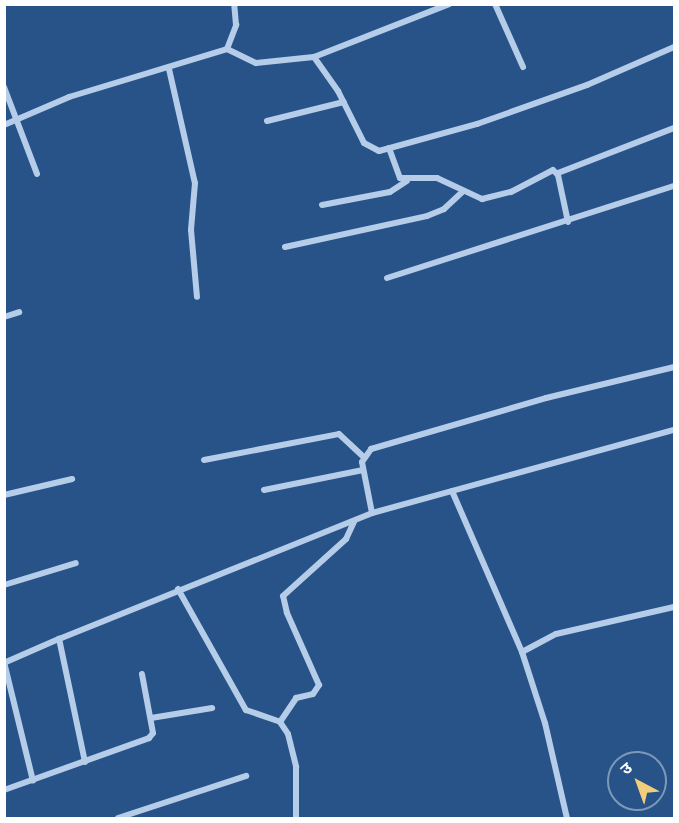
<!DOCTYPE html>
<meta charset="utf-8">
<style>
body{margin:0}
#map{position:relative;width:679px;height:823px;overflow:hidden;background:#285389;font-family:Jost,"Noto Sans Devanagari",sans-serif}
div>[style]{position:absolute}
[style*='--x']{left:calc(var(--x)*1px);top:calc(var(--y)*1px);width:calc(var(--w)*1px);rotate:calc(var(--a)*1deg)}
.street>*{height:6px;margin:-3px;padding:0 3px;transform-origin:3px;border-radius:3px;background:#b5cde9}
span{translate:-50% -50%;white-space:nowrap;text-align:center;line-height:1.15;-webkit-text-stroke:4.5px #285389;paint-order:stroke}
.frame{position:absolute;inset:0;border:6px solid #fff;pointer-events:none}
.north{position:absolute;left:607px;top:751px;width:60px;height:60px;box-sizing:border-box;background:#285389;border:2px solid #7e98b8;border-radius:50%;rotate:319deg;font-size:16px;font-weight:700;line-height:24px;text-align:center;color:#fff}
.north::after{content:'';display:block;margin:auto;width:21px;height:27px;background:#f1ce7b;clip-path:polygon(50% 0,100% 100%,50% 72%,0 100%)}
</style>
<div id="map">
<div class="street">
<div style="--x:495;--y:4;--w:69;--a:66"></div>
<div style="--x:227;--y:49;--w:32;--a:26"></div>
<div style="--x:256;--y:63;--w:58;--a:-5.9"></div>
<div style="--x:314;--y:57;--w:42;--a:54.8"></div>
<div style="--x:338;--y:91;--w:58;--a:63.4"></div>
<div style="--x:364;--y:143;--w:17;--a:28"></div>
<div style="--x:379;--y:151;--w:102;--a:-15.4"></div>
<div style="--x:477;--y:124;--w:117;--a:-19.5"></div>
<div style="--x:587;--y:85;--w:95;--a:-23.6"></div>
<div style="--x:314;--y:57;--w:145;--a:-21.4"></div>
<div style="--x:169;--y:69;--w:117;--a:77.2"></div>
<div style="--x:195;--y:183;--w:47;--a:94.9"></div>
<div style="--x:191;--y:230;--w:67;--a:84.9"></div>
<div style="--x:4;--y:87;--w:93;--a:69.2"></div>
<div style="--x:267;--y:121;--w:79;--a:-13.9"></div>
<div style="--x:4;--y:125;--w:71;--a:-23.3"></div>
<div style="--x:69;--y:97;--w:165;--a:-16.9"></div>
<div style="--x:227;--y:49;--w:26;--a:-69"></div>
<div style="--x:236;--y:25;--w:21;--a:-95"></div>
<div style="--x:389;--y:148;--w:32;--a:70"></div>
<div style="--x:400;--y:178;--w:37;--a:0"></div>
<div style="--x:437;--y:178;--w:50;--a:25"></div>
<div style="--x:482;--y:199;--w:30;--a:-14"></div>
<div style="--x:511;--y:192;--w:47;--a:-27.6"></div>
<div style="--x:553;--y:170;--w:7;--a:45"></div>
<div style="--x:558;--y:175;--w:48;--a:78"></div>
<div style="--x:558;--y:173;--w:124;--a:-21.2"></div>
<div style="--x:322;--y:205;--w:69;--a:-10.8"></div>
<div style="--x:390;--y:192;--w:20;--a:-33"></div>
<div style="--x:285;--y:247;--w:145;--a:-12.3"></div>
<div style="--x:427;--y:216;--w:18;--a:-22"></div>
<div style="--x:444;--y:209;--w:26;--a:-43"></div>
<div style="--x:387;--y:278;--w:301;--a:-17.8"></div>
<div style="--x:4;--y:317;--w:16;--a:-18"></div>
<div style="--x:204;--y:460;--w:137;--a:-10.9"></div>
<div style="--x:339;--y:434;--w:33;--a:43"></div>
<div style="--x:264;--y:490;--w:101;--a:-11.4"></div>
<div style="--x:452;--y:491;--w:176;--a:66.5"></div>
<div style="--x:522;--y:652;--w:75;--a:72.1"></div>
<div style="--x:545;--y:723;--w:98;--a:77"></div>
<div style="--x:4;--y:495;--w:70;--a:-13.2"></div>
<div style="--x:372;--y:513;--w:52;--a:-101.1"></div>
<div style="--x:362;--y:462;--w:16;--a:-55"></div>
<div style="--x:371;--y:449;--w:182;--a:-16.2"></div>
<div style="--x:546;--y:398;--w:132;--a:-13.6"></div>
<div style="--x:4;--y:585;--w:75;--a:-17"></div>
<div style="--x:178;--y:589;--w:139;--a:60.7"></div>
<div style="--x:246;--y:710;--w:36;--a:19"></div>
<div style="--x:280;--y:722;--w:14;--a:56"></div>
<div style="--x:288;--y:734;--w:34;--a:76"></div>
<div style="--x:296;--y:767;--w:51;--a:90"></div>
<div style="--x:522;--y:652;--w:38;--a:-28"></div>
<div style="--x:556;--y:634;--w:121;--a:-12.9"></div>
<div style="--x:4;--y:662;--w:122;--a:76.3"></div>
<div style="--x:6;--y:662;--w:58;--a:-23.5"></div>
<div style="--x:151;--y:718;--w:62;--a:-9.3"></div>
<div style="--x:280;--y:722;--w:29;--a:-56"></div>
<div style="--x:296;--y:698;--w:17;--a:-13"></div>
<div style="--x:313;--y:694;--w:11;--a:-56"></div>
<div style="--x:319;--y:685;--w:79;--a:-114"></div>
<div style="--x:287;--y:613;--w:17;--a:-103"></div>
<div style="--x:283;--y:596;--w:85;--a:-42.1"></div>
<div style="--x:346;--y:539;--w:19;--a:-65"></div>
<div style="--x:85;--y:762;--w:126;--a:-101.9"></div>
<div style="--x:59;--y:639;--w:337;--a:-21.9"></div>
<div style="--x:372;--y:513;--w:313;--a:-15.4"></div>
<div style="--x:4;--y:790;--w:154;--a:-19.7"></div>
<div style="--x:149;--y:738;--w:6;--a:-51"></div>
<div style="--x:153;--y:733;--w:60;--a:-100.6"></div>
<div style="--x:118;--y:818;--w:135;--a:-18.2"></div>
</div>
<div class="frame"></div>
<div class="north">उ</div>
</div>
